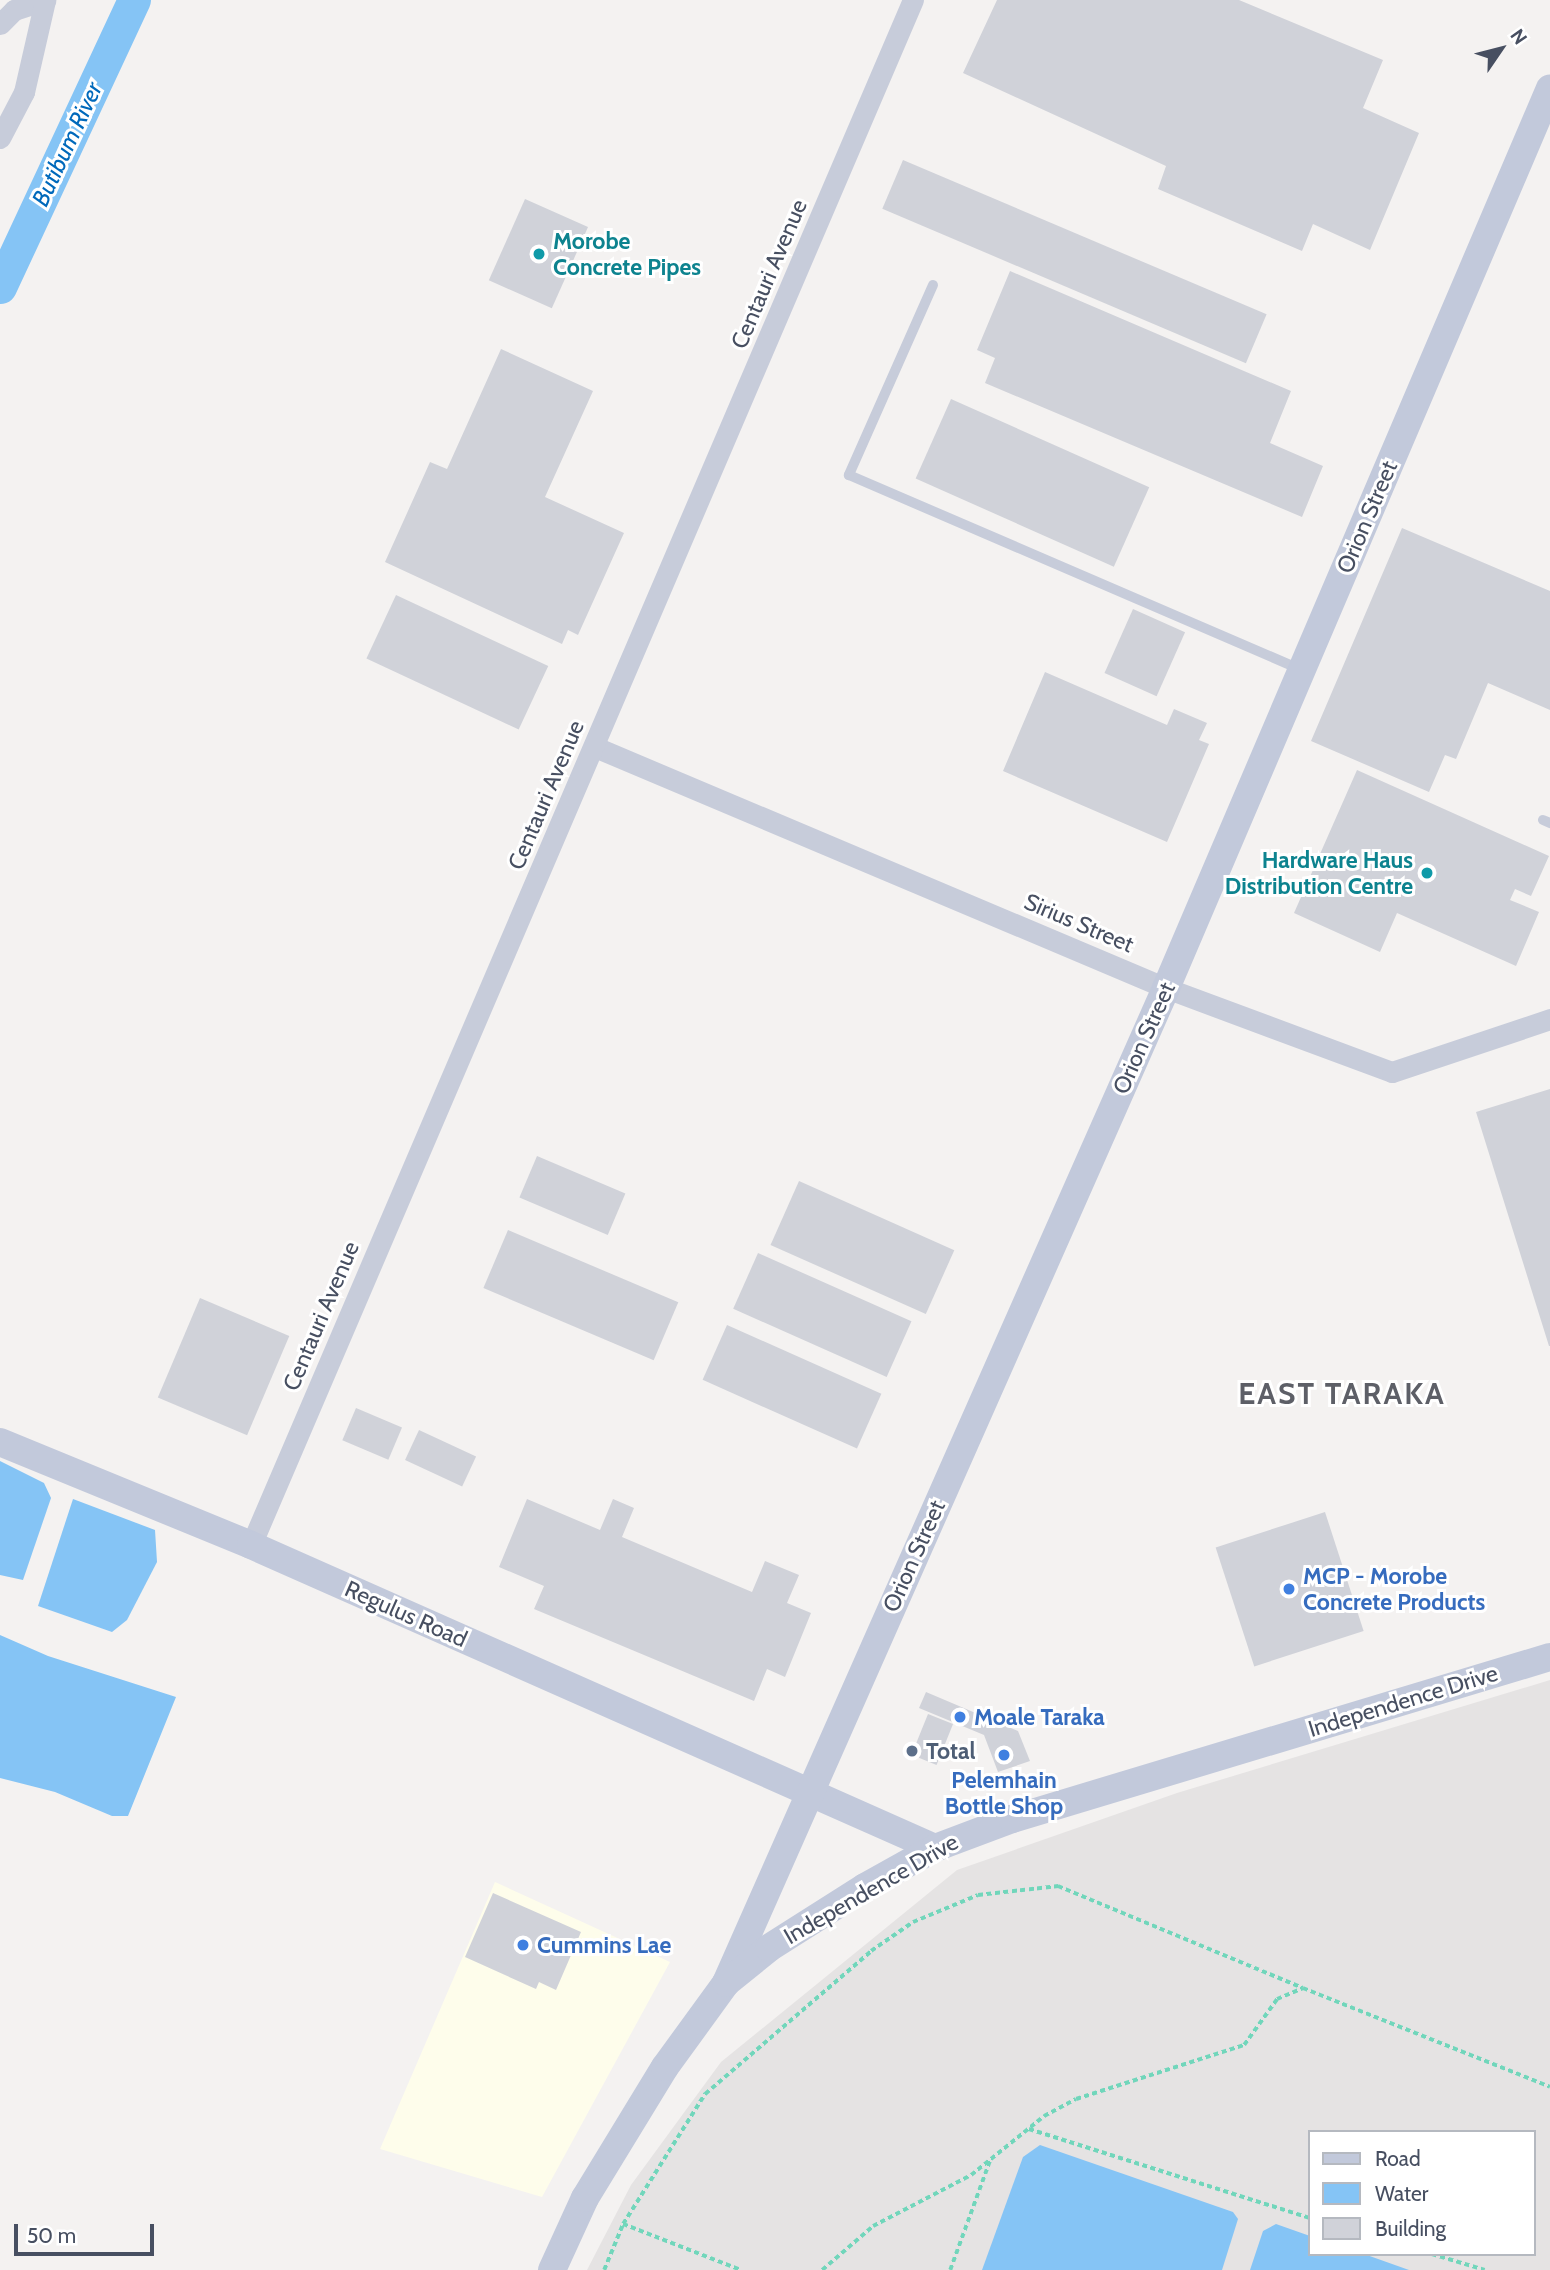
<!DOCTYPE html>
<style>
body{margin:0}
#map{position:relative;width:1550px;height:2270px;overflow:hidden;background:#f4f2f1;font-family:Cabin,sans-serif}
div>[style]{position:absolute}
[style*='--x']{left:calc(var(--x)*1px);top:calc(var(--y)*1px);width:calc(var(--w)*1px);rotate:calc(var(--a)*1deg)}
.commercial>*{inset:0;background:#fefdeb}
.education>*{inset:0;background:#e5e3e3}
.water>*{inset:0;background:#85c4f5}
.river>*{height:33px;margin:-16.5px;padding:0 16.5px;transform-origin:16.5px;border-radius:16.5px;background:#85c4f5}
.building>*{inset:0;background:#d0d2d9;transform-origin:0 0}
.path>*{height:3.5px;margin-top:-1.75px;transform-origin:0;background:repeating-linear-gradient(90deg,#71d6bb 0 5px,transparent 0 8.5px)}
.lane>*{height:10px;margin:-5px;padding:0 5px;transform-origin:5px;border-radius:5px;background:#c7ccda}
.street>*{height:21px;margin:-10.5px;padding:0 10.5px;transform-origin:10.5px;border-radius:10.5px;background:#c7ccda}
.secondary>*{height:28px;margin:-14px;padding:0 14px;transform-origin:14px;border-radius:14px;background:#c2c9db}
.dots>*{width:19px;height:19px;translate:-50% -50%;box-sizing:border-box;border:4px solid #fff;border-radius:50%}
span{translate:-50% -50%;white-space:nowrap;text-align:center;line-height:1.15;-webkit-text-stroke:6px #fff;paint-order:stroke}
.culture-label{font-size:23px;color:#0d838f;font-weight:700}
.left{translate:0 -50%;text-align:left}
.right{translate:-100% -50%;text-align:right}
.street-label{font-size:23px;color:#474f61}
.shop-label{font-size:23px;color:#366cbe;font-weight:700}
.service-label{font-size:23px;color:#4e5e75;font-weight:700}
.water-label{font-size:24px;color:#0069bb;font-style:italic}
.district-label{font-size:30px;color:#5d5f67;font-weight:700;letter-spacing:2px}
.legend{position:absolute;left:1308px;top:2130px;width:228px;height:126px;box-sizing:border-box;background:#fff;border:2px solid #b5b9c0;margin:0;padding:9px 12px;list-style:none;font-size:21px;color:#474f61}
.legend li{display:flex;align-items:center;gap:14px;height:35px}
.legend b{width:35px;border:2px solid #b5b9c0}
.north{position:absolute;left:1466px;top:14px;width:70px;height:70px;-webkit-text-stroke:5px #fff;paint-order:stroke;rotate:55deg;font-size:19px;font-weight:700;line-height:28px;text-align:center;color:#474f61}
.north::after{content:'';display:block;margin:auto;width:24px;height:32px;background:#474f61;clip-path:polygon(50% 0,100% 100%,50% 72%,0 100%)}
.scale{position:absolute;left:14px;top:2224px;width:140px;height:32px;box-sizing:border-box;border:4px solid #474f61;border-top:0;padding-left:9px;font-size:21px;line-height:24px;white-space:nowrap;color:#474f61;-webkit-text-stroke:5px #fff;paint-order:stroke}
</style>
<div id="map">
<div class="commercial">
<div style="clip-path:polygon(495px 1882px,670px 1962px,542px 2197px,380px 2149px)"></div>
</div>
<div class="education">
<div style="clip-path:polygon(evenodd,1550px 1680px,1550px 2270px,587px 2270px,631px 2185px,721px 2062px,957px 1870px,1177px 1793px,1550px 1680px,1310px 2132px,1534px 2132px,1534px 2254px,1310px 2254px,1310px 2132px)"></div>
</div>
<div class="water">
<div style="clip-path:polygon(0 1461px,44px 1483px,51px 1498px,23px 1580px,0 1575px)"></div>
<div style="clip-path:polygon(73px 1499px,155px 1530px,157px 1562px,127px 1620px,112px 1632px,38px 1606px)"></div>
<div style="clip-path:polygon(0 1635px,48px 1656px,176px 1697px,128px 1816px,112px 1816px,55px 1792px,0 1778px)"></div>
<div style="clip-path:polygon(1040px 2145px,1233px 2212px,1238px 2219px,1222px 2270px,982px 2270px,1023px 2157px)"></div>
<div style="clip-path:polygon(1276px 2224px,1310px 2236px,1310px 2254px,1364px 2254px,1409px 2270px,1250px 2270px,1263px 2231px)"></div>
</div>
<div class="river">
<div style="--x:0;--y:287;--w:317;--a:-65"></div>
</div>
<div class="building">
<div style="clip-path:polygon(997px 0,1239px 0,1383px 60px,1363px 108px,1419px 133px,1370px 250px,1313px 224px,1302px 251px,1158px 189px,1166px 166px,963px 73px)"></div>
<div style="left:903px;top:160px;width:395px;height:53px;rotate:23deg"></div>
<div style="left:525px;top:199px;width:69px;height:89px;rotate:24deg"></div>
<div style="clip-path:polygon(1010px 271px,1291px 391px,1270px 443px,1323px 466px,1302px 517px,985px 383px,995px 358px,977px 350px)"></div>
<div style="clip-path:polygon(501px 349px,593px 391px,545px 497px,624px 533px,578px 635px,568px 630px,562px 644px,385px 562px,430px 462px,447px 469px)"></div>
<div style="left:951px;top:399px;width:217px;height:87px;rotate:24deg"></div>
<div style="clip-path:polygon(1402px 528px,1550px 591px,1550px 710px,1488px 683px,1456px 759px,1445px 755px,1429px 792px,1311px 741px)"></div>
<div style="left:396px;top:595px;width:168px;height:70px;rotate:25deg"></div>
<div style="left:1133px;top:609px;width:57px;height:70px;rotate:24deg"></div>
<div style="clip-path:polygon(1045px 672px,1167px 725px,1174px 709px,1207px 723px,1199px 740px,1209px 744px,1167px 842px,1003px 771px)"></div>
<div style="clip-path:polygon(1357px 770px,1549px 856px,1531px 896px,1515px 889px,1510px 900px,1539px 912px,1516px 966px,1397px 913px,1380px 952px,1294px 913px)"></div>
<div style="clip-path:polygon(1550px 1089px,1550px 1346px,1549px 1346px,1476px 1112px)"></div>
<div style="left:537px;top:1156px;width:96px;height:45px;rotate:23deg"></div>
<div style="left:799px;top:1181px;width:170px;height:70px;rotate:24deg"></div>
<div style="left:508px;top:1230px;width:185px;height:63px;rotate:23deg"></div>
<div style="left:758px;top:1253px;width:168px;height:61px;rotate:24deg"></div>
<div style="left:200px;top:1298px;width:97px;height:108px;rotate:23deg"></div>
<div style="left:727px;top:1325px;width:169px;height:60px;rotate:24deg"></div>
<div style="left:356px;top:1408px;width:50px;height:35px;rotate:23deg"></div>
<div style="left:419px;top:1430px;width:63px;height:33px;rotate:25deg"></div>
<div style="clip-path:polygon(527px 1499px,600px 1530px,613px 1499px,634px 1508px,622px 1537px,752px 1592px,765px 1561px,799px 1575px,787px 1603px,811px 1613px,785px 1677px,767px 1669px,754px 1701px,534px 1609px,544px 1586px,499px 1567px)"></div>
<div style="left:1325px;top:1512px;width:125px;height:115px;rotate:72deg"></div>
<div style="clip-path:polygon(926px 1692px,1018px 1731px,1030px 1761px,998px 1772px,984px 1735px,919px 1708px)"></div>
<div style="left:928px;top:1714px;width:27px;height:44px;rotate:22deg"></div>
<div style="clip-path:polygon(493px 1893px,581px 1932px,556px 1990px,539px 1982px,536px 1989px,465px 1957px)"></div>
</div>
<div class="path">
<div style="--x:1029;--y:2129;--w:295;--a:17.6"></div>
<div style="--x:623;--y:2224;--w:127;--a:21.3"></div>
<div style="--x:1432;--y:2254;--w:55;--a:16.8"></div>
<div style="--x:604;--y:2270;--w:50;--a:-67.6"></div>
<div style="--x:623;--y:2224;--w:154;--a:-57.8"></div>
<div style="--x:705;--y:2094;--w:219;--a:-40.7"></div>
<div style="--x:871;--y:1951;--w:51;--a:-34.6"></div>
<div style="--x:913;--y:1922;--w:70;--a:-22.6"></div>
<div style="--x:978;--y:1895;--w:81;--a:-6.4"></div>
<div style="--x:1058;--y:1886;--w:265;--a:22.6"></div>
<div style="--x:822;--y:2270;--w:67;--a:-40.8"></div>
<div style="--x:873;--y:2226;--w:110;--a:-27.5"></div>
<div style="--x:971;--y:2175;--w:94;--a:-38.9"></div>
<div style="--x:1044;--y:2116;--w:36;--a:-28"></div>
<div style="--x:1076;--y:2099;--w:176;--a:-17.8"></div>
<div style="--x:1244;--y:2045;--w:57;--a:-54.3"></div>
<div style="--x:1277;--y:1999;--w:28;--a:-23"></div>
<div style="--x:1303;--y:1988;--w:266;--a:21.8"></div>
<div style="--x:950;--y:2270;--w:117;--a:-70"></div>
</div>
<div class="lane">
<div style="--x:933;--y:285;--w:208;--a:113.9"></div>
<div style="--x:849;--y:475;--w:492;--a:23.3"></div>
<div style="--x:1543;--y:820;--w:8;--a:23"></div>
</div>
<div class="street">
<div style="--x:0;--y:24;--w:20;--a:-45"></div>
<div style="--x:14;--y:10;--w:33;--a:-18"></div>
<div style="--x:0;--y:138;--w:52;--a:-62.4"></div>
<div style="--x:24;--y:92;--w:94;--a:-77.1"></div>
<div style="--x:595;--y:747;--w:620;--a:22.88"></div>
<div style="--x:1166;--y:988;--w:241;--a:20.4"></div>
<div style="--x:1392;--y:1072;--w:167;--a:-18.5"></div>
<div style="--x:251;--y:1545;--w:1681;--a:-66.81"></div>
</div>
<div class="secondary">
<div style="--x:0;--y:1442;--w:271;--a:22.3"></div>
<div style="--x:251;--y:1545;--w:748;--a:23.89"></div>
<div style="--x:726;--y:1983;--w:1088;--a:-66.14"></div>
<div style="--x:1166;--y:988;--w:978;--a:-66.89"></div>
<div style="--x:552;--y:2270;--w:79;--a:-65.4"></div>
<div style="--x:585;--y:2198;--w:153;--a:-58.6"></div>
<div style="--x:665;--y:2067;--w:104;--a:-54"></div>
<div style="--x:726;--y:1983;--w:55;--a:-39.1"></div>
<div style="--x:769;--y:1948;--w:114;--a:-32.4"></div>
<div style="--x:865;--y:1887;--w:80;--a:-29.1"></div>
<div style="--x:935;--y:1848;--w:82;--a:-20.6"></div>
<div style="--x:1012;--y:1819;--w:562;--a:-16.76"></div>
</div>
<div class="dots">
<div style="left:539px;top:254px;background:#0f9aa8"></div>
<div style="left:1427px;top:873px;background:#0f9aa8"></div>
<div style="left:1289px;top:1589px;background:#3f7fe0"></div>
<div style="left:960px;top:1717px;background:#3f7fe0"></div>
<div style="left:912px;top:1751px;background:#5c6f8a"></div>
<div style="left:1004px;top:1755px;background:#3f7fe0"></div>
<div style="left:523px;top:1945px;background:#3f7fe0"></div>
</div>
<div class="culture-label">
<span class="left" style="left:553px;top:254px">Morobe<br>Concrete Pipes</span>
<span class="right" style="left:1413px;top:873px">Hardware Haus<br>Distribution Centre</span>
</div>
<div class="street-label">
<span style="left:769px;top:274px;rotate:-67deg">Centauri Avenue</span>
<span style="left:1367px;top:517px;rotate:-67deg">Orion Street</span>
<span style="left:546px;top:795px;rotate:-67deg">Centauri Avenue</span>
<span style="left:1079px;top:923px;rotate:23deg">Sirius Street</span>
<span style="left:1144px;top:1038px;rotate:-66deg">Orion Street</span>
<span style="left:321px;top:1316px;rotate:-67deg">Centauri Avenue</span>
<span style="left:914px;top:1556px;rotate:-66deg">Orion Street</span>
<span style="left:406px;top:1614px;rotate:24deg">Regulus Road</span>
<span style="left:1403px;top:1701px;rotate:-17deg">Independence Drive</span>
<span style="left:871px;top:1889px;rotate:-30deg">Independence Drive</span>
</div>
<div class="shop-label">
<span class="left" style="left:1303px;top:1589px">MCP - Morobe<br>Concrete Products</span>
<span class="left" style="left:974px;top:1717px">Moale Taraka</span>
<span style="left:1004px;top:1793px">Pelemhain<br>Bottle Shop</span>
<span class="left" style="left:537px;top:1945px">Cummins Lae</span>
</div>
<div class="service-label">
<span class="left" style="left:926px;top:1751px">Total</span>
</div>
<div class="water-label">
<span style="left:67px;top:144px;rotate:-65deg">Butibum River</span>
</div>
<div class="district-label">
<span style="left:1342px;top:1394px">EAST TARAKA</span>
</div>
<ul class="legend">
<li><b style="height:9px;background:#c2c9db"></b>Road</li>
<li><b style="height:19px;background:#85c4f5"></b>Water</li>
<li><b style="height:19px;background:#d0d2d9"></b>Building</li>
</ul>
<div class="north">N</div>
<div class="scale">50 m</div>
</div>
